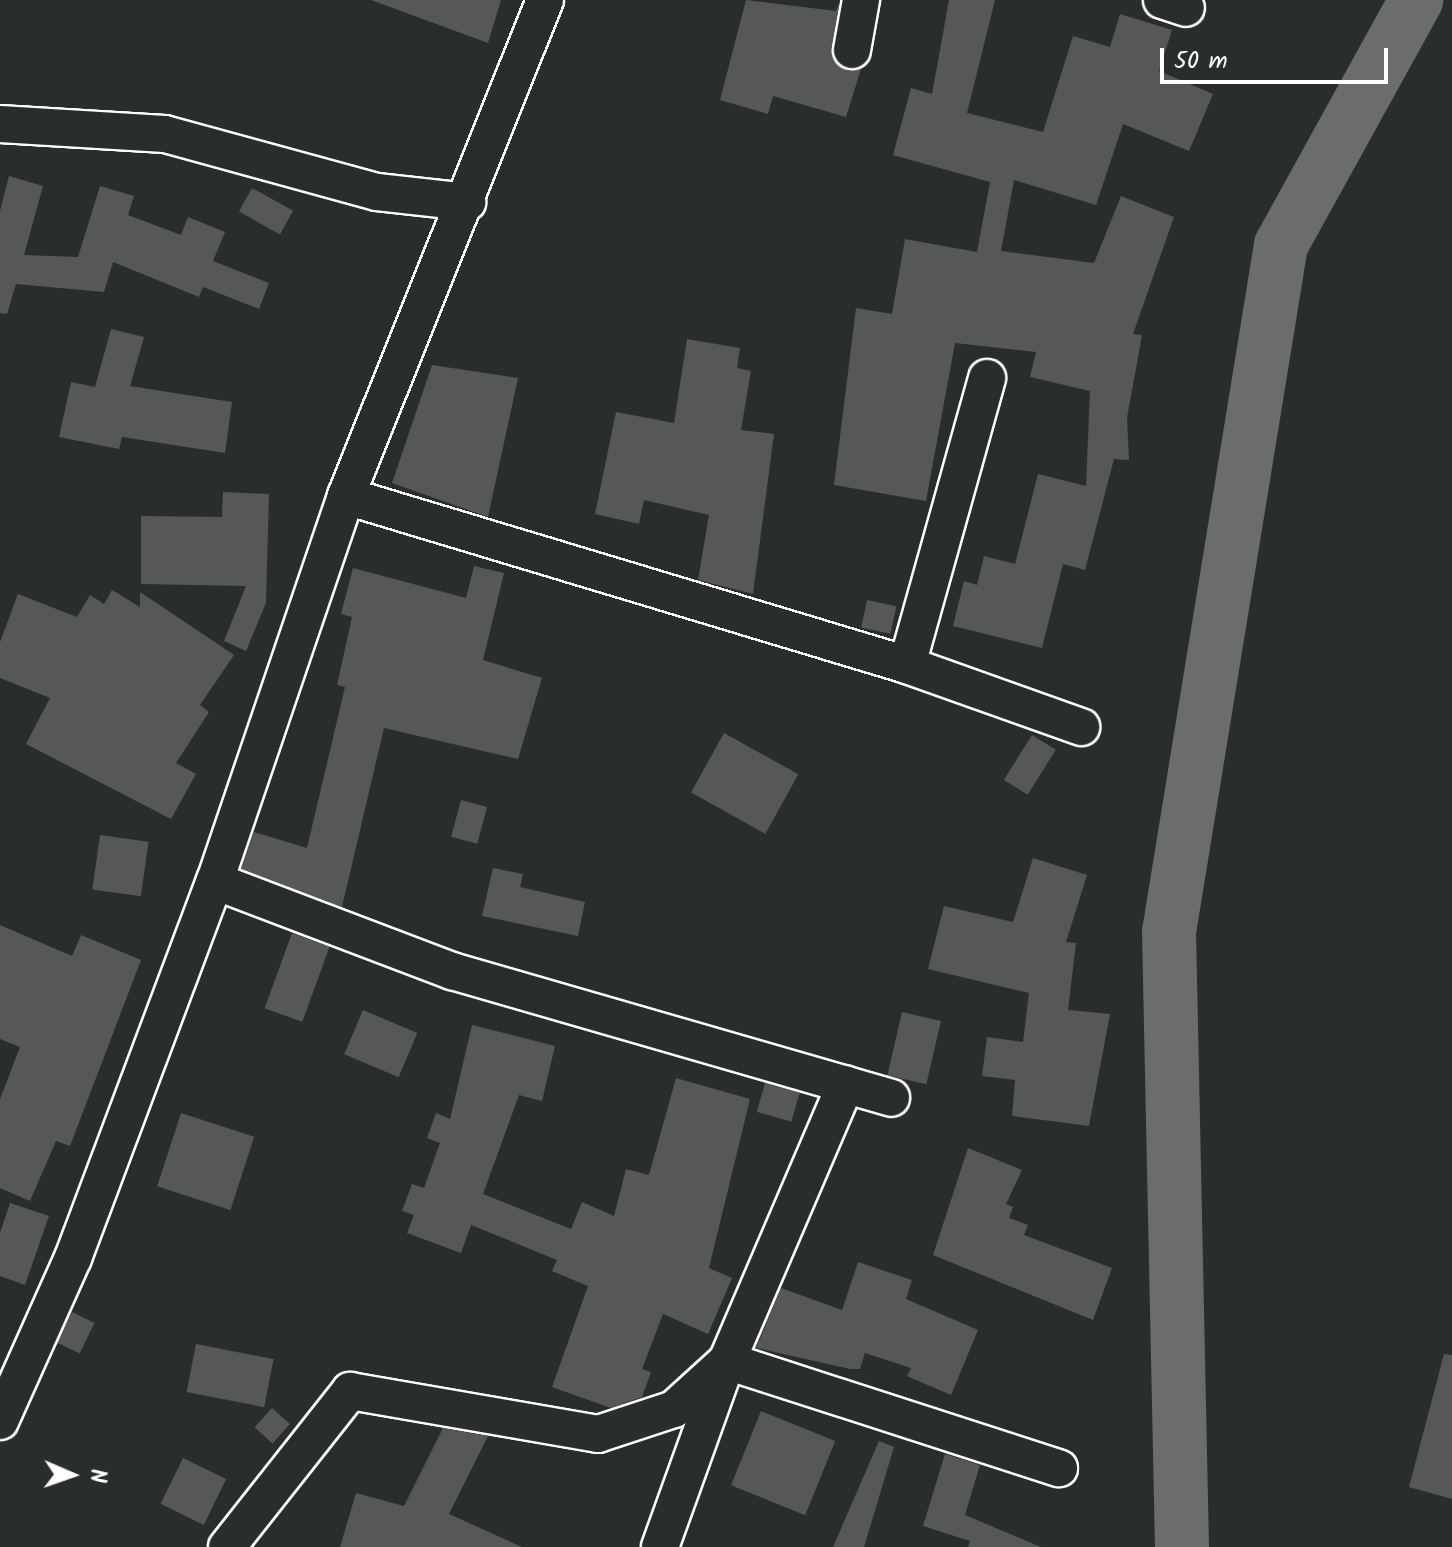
<!DOCTYPE html>
<style>
body{margin:0}
#map{position:relative;width:1452px;height:1547px;overflow:hidden;background:#2a2d2e;font-family:Kalam,sans-serif}
div>[style]{position:absolute}
[style*='--x']{left:calc(var(--x)*1px);top:calc(var(--y)*1px);width:calc(var(--w)*1px);rotate:calc(var(--a)*1deg)}
.river>*{height:54px;margin:-27px;padding:0 27px;transform-origin:27px;border-radius:27px;background:#6a6c6d}
.building>*{inset:0;background:#555758;transform-origin:0 0}
.roads{filter:drop-shadow(2px 0 #fff) drop-shadow(-2px 0 #fff) drop-shadow(0 2px #fff) drop-shadow(0 -2px #fff)}
.street>*{height:36px;margin:-18px;padding:0 18px;transform-origin:18px;border-radius:18px;background:#2a2d2e}
span{translate:-50% -50%;white-space:nowrap;text-align:center;line-height:1.15;-webkit-text-stroke:6px #2a2d2e;paint-order:stroke}
.north{position:absolute;left:32px;top:1435px;width:80px;height:80px;-webkit-text-stroke:6px #2a2d2e;paint-order:stroke;rotate:92deg;font-size:22px;font-weight:700;line-height:32px;text-align:center;color:#fff}
.north::after{content:'';display:block;margin:auto;width:28px;height:36px;background:#fff;clip-path:polygon(50% 0,100% 100%,50% 72%,0 100%)}
.scale{position:absolute;left:1160px;top:48px;width:228px;height:36px;box-sizing:border-box;border:4px solid #fff;border-top:0;padding-left:10px;font-size:24px;line-height:28px;white-space:nowrap;color:#fff;-webkit-text-stroke:6px #2a2d2e;paint-order:stroke}
</style>
<div id="map">
<div class="river">
<div style="--x:1182;--y:1547;--w:615;--a:-91.21"></div>
<div style="--x:1169;--y:932;--w:696;--a:-80.74"></div>
<div style="--x:1281;--y:245;--w:280;--a:-61.1"></div>
</div>
<div class="building">
<div style="clip-path:polygon(371px 0,501px 0,488px 43px)"></div>
<div style="clip-path:polygon(746px 0,836px 11px,840px 0,832px 56px,848px 70px,861px 69px,846px 117px,773px 96px,768px 114px,720px 100px)"></div>
<div style="clip-path:polygon(949px 0,995px 0,967px 113px,1043px 132px,1073px 36px,1110px 47px,1120px 14px,1172px 30px,1159px 71px,1213px 94px,1189px 151px,1123px 124px,1096px 205px,1014px 180px,1001px 251px,1094px 263px,1121px 196px,1174px 217px,1133px 334px,1142px 335px,1127px 418px,1129px 460px,1114px 459px,1085px 570px,1063px 564px,1042px 648px,953px 626px,964px 581px,977px 585px,984px 556px,1015px 564px,1038px 474px,1086px 486px,1090px 391px,1030px 377px,1036px 352px,955px 343px,926px 501px,834px 485px,856px 308px,892px 314px,905px 239px,977px 252px,990px 182px,893px 155px,911px 88px,932px 94px)"></div>
<div style="clip-path:polygon(9px 176px,43px 186px,24px 255px,78px 257px,100px 186px,134px 196px,128px 215px,181px 235px,188px 217px,225px 232px,213px 261px,269px 283px,259px 309px,203px 287px,199px 297px,113px 262px,104px 292px,16px 284px,7px 314px,0 313px,0 211px)"></div>
<div style="left:252px;top:188px;width:47px;height:27px;rotate:29deg"></div>
<div style="clip-path:polygon(111px 329px,144px 337px,130px 386px,232px 402px,225px 453px,122px 437px,119px 449px,59px 437px,71px 382px,95px 387px)"></div>
<div style="clip-path:polygon(687px 339px,740px 348px,737px 368px,751px 371px,741px 430px,774px 434px,753px 594px,698px 580px,709px 515px,644px 500px,639px 524px,595px 514px,616px 412px,674px 423px)"></div>
<div style="clip-path:polygon(432px 365px,518px 378px,488px 517px,392px 483px)"></div>
<div style="clip-path:polygon(223px 492px,269px 494px,266px 603px,246px 651px,224px 641px,246px 586px,141px 584px,141px 516px,222px 517px)"></div>
<div style="clip-path:polygon(474px 566px,504px 573px,483px 660px,542px 678px,518px 759px,384px 728px,342px 907px,241px 869px,254px 832px,307px 848px,345px 687px,337px 685px,352px 617px,341px 614px,353px 568px,466px 598px)"></div>
<div style="clip-path:polygon(112px 590px,140px 607px,140px 592px,234px 655px,200px 705px,209px 712px,176px 763px,196px 774px,171px 819px,26px 744px,50px 698px,0 678px,0 642px,18px 594px,77px 617px,90px 595px,104px 604px)"></div>
<div style="left:867px;top:600px;width:30px;height:28px;rotate:12deg"></div>
<div style="left:724px;top:733px;width:85px;height:68px;rotate:29deg"></div>
<div style="left:1032px;top:735px;width:28px;height:53px;rotate:32deg"></div>
<div style="left:461px;top:800px;width:27px;height:38px;rotate:15deg"></div>
<div style="left:100px;top:835px;width:49px;height:55px;rotate:8deg"></div>
<div style="clip-path:polygon(1033px 858px,1087px 875px,1066px 942px,1076px 943px,1068px 1010px,1110px 1014px,1089px 1126px,1012px 1116px,1015px 1080px,982px 1076px,987px 1037px,1023px 1042px,1029px 993px,928px 969px,944px 906px,1013px 922px)"></div>
<div style="clip-path:polygon(493px 868px,523px 874px,520px 887px,585px 902px,578px 936px,482px 916px)"></div>
<div style="clip-path:polygon(0 925px,72px 956px,81px 935px,141px 960px,70px 1146px,56px 1141px,30px 1201px,0 1188px,0 1099px,20px 1047px,0 1039px)"></div>
<div style="left:292px;top:933px;width:40px;height:80px;rotate:20deg"></div>
<div style="left:363px;top:1010px;width:59px;height:48px;rotate:23deg"></div>
<div style="left:902px;top:1012px;width:40px;height:65px;rotate:13deg"></div>
<div style="clip-path:polygon(472px 1025px,555px 1046px,542px 1101px,519px 1095px,483px 1194px,571px 1229px,582px 1202px,614px 1216px,626px 1169px,649px 1175px,676px 1078px,750px 1099px,709px 1268px,732px 1278px,708px 1334px,663px 1314px,642px 1369px,651px 1372px,642px 1397px,611px 1408px,552px 1387px,588px 1286px,552px 1271px,557px 1260px,471px 1225px,461px 1253px,407px 1233px,414px 1215px,402px 1211px,412px 1184px,424px 1188px,440px 1143px,427px 1138px,436px 1113px,450px 1119px)"></div>
<div style="left:765px;top:1083px;width:36px;height:30px;rotate:16deg"></div>
<div style="left:181px;top:1113px;width:77px;height:77px;rotate:18deg"></div>
<div style="clip-path:polygon(968px 1148px,1022px 1170px,1006px 1204px,1013px 1207px,1009px 1218px,1028px 1225px,1024px 1235px,1112px 1268px,1093px 1320px,933px 1255px)"></div>
<div style="clip-path:polygon(10px 1203px,49px 1216px,25px 1285px,0 1276px,0 1233px)"></div>
<div style="clip-path:polygon(858px 1262px,912px 1280px,906px 1299px,978px 1330px,951px 1395px,907px 1376px,911px 1368px,865px 1353px,860px 1369px,850px 1369px,756px 1348px,781px 1288px,842px 1310px)"></div>
<div style="left:72px;top:1312px;width:25px;height:34px;rotate:26deg"></div>
<div style="left:196px;top:1344px;width:79px;height:49px;rotate:11deg"></div>
<div style="clip-path:polygon(1444px 1354px,1452px 1355px,1452px 1499px,1409px 1487px)"></div>
<div style="left:272px;top:1408px;width:24px;height:26px;rotate:42deg"></div>
<div style="left:761px;top:1411px;width:80px;height:80px;rotate:22deg"></div>
<div style="clip-path:polygon(443px 1428px,488px 1436px,449px 1514px,522px 1547px,340px 1547px,356px 1493px,404px 1506px)"></div>
<div style="clip-path:polygon(879px 1441px,894px 1447px,864px 1547px,833px 1547px)"></div>
<div style="clip-path:polygon(945px 1454px,980px 1465px,965px 1515px,1041px 1547px,968px 1547px,970px 1541px,923px 1526px)"></div>
<div style="left:183px;top:1458px;width:48px;height:51px;rotate:26deg"></div>
</div>
<div class="roads">
<div class="street">
<div style="--x:1162;--y:0;--w:25;--a:18"></div>
<div style="--x:852;--y:50;--w:51;--a:-79.8"></div>
<div style="--x:0;--y:124;--w:165;--a:3.5"></div>
<div style="--x:165;--y:134;--w:220;--a:15.3"></div>
<div style="--x:377;--y:192;--w:91;--a:6.3"></div>
<div style="--x:346;--y:496;--w:586;--a:16.76"></div>
<div style="--x:907;--y:665;--w:185;--a:19.6"></div>
<div style="--x:907;--y:665;--w:298;--a:-74.4"></div>
<div style="--x:215;--y:881;--w:254;--a:20.8"></div>
<div style="--x:452;--y:971;--w:457;--a:16.1"></div>
<div style="--x:0;--y:1421;--w:179;--a:-65.9"></div>
<div style="--x:73;--y:1258;--w:403;--a:-69.4"></div>
<div style="--x:215;--y:881;--w:407;--a:-71.2"></div>
<div style="--x:346;--y:496;--w:534;--a:-68.14"></div>
<div style="--x:227;--y:1547;--w:199;--a:-51.7"></div>
<div style="--x:350;--y:1391;--w:252;--a:9.8"></div>
<div style="--x:598;--y:1434;--w:80;--a:-18.2"></div>
<div style="--x:674;--y:1409;--w:72;--a:-42.2"></div>
<div style="--x:727;--y:1361;--w:349;--a:17.9"></div>
<div style="--x:660;--y:1547;--w:198;--a:-70.2"></div>
<div style="--x:727;--y:1361;--w:301;--a:-66.8"></div>
</div>
</div>
<div class="north">N</div>
<div class="scale">50 m</div>
</div>
